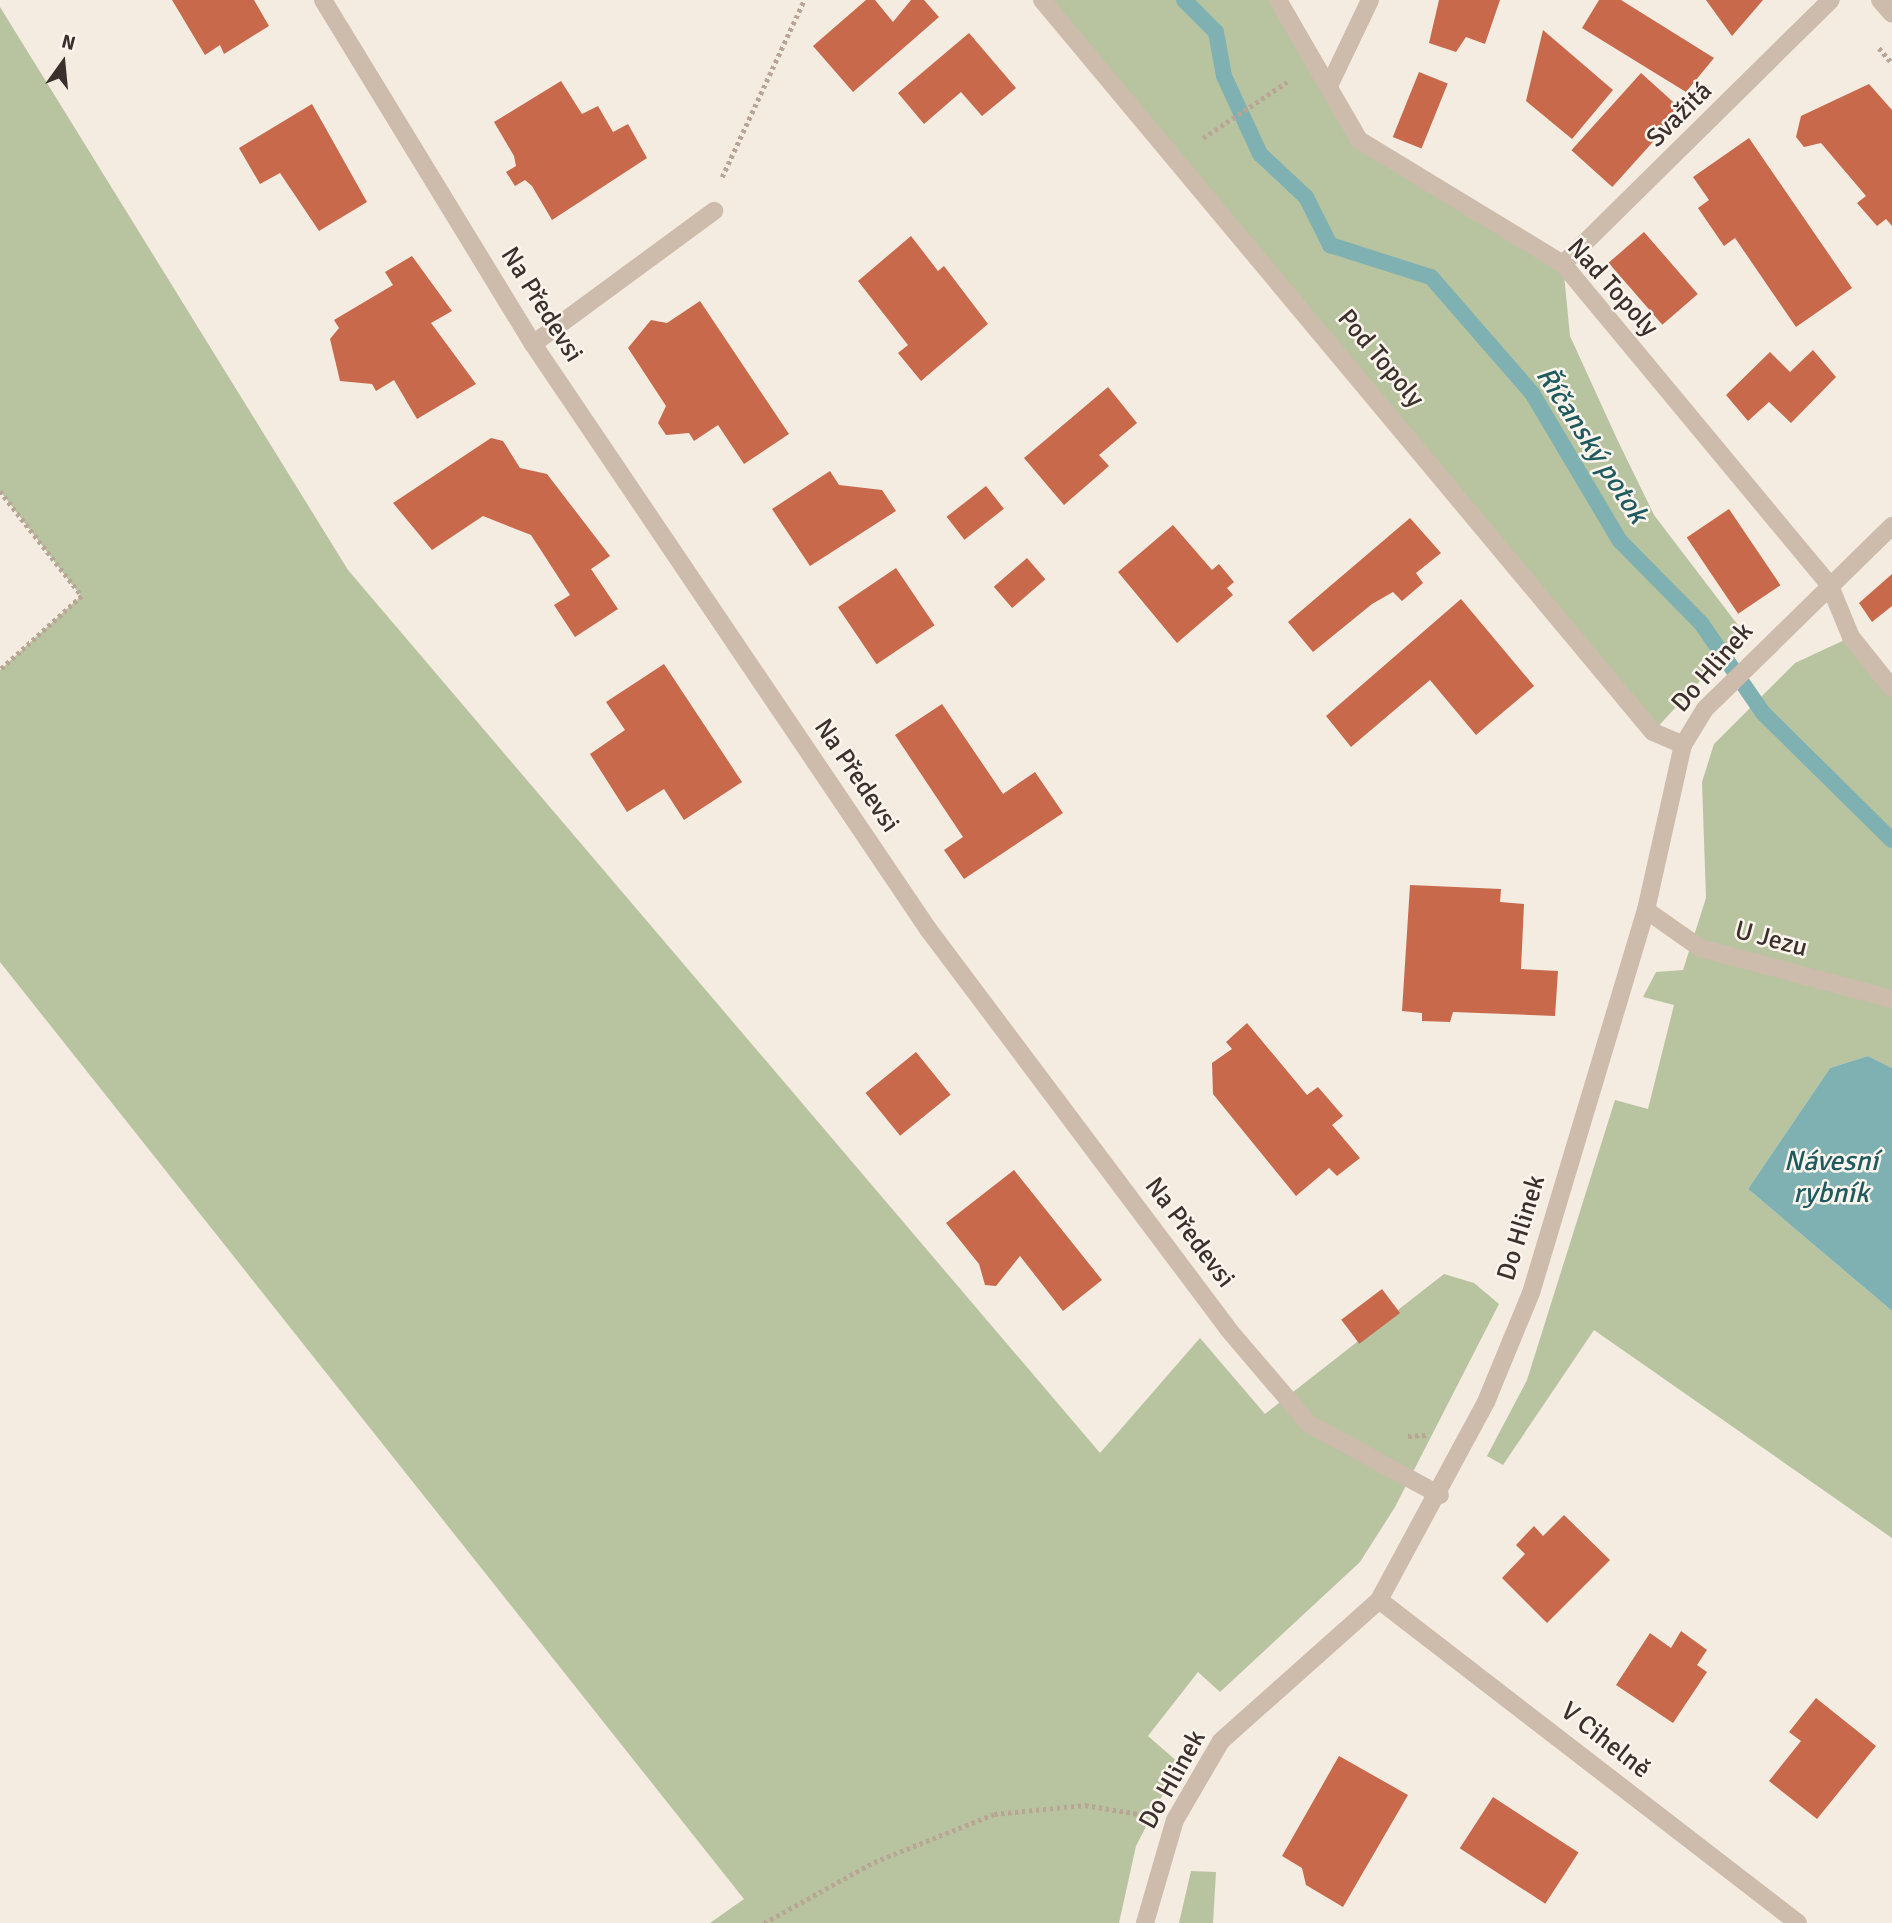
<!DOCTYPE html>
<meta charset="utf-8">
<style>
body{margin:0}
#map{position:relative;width:1892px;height:1923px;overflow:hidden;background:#f4ebe1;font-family:Signika,sans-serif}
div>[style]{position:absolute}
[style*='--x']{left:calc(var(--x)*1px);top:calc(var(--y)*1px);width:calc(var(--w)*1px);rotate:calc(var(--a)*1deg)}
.green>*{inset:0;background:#b8c4a0}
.water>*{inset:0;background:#7fb0b2}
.stream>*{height:16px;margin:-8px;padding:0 8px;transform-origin:8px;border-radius:8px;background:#7fb0b2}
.building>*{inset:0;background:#c8694b;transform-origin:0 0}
.path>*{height:4.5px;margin-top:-2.25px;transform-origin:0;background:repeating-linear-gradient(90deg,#b9a596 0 3.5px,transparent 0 7px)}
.minor>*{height:18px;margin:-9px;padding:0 9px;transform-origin:9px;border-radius:9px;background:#cdbbac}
.tertiary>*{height:18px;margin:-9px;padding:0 9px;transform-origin:9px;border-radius:9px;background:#cdbbac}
span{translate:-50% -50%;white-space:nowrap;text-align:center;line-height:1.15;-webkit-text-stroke:5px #fbf5ee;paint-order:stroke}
.street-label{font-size:26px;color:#3b302b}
.water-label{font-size:28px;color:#1f5a5e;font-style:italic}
.north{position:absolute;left:28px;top:28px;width:70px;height:70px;-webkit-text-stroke:5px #fbf5ee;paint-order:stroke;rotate:15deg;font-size:19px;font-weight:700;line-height:28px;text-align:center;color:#3b302b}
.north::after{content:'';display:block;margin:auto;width:24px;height:32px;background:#3b302b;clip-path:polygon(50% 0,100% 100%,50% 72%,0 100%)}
</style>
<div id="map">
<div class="green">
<div style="clip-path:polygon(1042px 0,1278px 0,1359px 140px,1563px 264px,1570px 336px,1617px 439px,1654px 515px,1744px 633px,1653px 732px)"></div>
<div style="clip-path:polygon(0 7px,348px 570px,1100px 1453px,1200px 1338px,1265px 1414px,1444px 1274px,1474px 1283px,1499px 1304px,1395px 1507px,1360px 1562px,1220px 1692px,1198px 1672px,1148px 1736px,1179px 1763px,1136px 1846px,1119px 1923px,710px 1923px,744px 1899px,0 962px,0 670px,81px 596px,0 491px)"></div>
<div style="clip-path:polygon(1851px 637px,1892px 688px,1892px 1068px,1868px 1056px,1830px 1068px,1748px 1189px,1892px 1311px,1892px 1538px,1594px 1330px,1503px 1465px,1487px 1456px,1527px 1380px,1615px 1100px,1648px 1109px,1674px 1005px,1643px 997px,1656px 972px,1683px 970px,1706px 898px,1702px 782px,1714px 744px,1795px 663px)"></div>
<div style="clip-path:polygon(1191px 1871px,1216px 1872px,1213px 1923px,1179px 1923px)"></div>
</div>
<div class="water">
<div style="clip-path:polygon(1868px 1056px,1892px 1068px,1892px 1311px,1748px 1189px,1830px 1068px)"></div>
</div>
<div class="stream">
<div style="--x:1184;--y:0;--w:45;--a:45"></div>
<div style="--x:1216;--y:32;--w:45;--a:79.7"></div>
<div style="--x:1224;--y:76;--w:86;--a:65.2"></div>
<div style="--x:1260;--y:154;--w:63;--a:43.1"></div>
<div style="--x:1306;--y:197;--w:54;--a:63.4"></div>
<div style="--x:1330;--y:245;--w:106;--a:17.6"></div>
<div style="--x:1431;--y:277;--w:154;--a:49"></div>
<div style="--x:1532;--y:393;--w:172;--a:59.3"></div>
<div style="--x:1620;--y:541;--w:115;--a:45.4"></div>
<div style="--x:1701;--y:623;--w:109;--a:55.4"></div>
<div style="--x:1763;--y:713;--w:181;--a:44.6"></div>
</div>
<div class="building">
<div style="clip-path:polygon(172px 0,254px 0,269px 26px,224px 54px,220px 45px,205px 55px)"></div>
<div style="clip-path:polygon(866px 0,875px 0,893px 22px,911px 0,924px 0,939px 17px,853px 92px,813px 46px)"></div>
<div style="clip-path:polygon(1439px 0,1500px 0,1485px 44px,1466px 37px,1456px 52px,1429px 43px)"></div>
<div style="clip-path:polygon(1599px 0,1621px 0,1714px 58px,1686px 92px,1582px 28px)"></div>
<div style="clip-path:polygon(1706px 0,1763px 0,1732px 36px)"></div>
<div style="clip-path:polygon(1543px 30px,1613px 90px,1572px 139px,1526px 101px)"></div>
<div style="clip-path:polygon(969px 33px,1016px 88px,982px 116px,961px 92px,924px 124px,898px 93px)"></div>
<div style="left:1419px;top:72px;width:31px;height:70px;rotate:22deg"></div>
<div style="left:1641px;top:73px;width:55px;height:104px;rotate:42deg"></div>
<div style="clip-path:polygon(561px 81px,582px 114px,598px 106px,613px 132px,628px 124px,647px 158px,552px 220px,532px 186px,525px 180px,515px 186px,506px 172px,516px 166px,514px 156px,494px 122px)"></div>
<div style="clip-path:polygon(1869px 84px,1892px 110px,1892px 226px,1886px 219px,1877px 226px,1857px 203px,1866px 196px,1821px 143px,1804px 147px,1796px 137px,1801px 116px)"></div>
<div style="clip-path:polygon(312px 104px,367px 202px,319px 231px,280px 173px,260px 184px,239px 148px)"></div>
<div style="clip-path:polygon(1749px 138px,1852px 288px,1796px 327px,1735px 238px,1724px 246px,1698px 208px,1709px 200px,1693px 177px)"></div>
<div style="left:1644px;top:232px;width:82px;height:47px;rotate:49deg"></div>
<div style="clip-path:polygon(911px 236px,938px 271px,944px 266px,988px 324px,921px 381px,898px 353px,908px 345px,858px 281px)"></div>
<div style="clip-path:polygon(412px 256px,452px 311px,431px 323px,476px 384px,417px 419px,394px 380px,376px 391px,372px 384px,340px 381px,330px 339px,339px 328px,334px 320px,393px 285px,385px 272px)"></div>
<div style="clip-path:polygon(700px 301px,789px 434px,744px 464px,718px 425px,694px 441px,689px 433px,666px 435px,658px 423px,666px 406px,628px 348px,651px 320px,667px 323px)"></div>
<div style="clip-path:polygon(1813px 350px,1836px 377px,1791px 423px,1769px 402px,1748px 421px,1726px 395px,1770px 352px,1790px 372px)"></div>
<div style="clip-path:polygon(1108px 387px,1137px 423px,1099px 455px,1109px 466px,1064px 505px,1024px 458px)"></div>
<div style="clip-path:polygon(491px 438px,503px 441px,520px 468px,547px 474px,610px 556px,591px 569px,618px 609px,575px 637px,554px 605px,570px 595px,531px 535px,483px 516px,432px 550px,393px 503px)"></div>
<div style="clip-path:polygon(830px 471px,839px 485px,882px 490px,896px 511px,810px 566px,772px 509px)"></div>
<div style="left:986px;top:486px;width:29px;height:50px;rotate:52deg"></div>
<div style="left:1729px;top:509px;width:92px;height:51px;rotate:56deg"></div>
<div style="clip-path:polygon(1410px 518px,1441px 553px,1416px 573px,1423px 583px,1402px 601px,1393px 592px,1372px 604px,1313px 652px,1288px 622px)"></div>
<div style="clip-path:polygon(1173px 525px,1212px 570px,1219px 564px,1234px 582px,1227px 588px,1233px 595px,1177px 643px,1118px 572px)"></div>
<div style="left:1027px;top:558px;width:28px;height:44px;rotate:49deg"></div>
<div style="left:896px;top:568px;width:69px;height:70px;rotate:56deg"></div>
<div style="clip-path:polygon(1892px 574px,1892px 606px,1872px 622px,1859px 603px)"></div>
<div style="clip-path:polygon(1461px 599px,1534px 686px,1476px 735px,1430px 680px,1351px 747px,1326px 716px)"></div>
<div style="clip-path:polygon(664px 664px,742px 782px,684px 820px,664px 789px,627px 812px,590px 754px,625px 730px,606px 702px)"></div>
<div style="clip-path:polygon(942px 704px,1003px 794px,1035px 772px,1063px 813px,964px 879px,944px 850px,963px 837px,895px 735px)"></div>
<div style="clip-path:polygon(1410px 885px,1501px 889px,1500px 902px,1524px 904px,1521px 969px,1558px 971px,1555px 1016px,1453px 1012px,1450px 1022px,1422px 1021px,1422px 1013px,1402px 1011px)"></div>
<div style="clip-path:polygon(1247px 1023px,1307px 1095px,1318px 1087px,1343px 1116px,1332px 1125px,1360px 1158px,1337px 1176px,1329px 1168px,1296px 1196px,1213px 1094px,1212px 1063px,1232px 1049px,1226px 1042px)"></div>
<div style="left:916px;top:1052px;width:55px;height:65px;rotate:51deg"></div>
<div style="clip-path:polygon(1014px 1170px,1102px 1280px,1063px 1311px,1020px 1256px,996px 1286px,985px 1285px,979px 1264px,946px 1223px)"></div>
<div style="left:1382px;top:1289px;width:30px;height:51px;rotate:53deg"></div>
<div style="clip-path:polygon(1564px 1515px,1610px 1560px,1547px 1623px,1502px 1578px,1525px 1554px,1516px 1545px,1534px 1526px,1543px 1536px)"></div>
<div style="clip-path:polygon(1681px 1631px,1707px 1650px,1697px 1665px,1707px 1672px,1673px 1723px,1616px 1685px,1650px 1633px,1671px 1648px)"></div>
<div style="clip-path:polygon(1816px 1698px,1876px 1746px,1817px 1819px,1769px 1781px,1801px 1741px,1789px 1732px)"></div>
<div style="clip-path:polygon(1339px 1756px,1408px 1795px,1343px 1907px,1306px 1885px,1302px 1868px,1282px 1856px)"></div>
<div style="left:1493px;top:1797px;width:102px;height:61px;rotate:33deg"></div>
</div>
<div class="path">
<div style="--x:1879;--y:48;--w:20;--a:49"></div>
<div style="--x:1203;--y:138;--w:101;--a:-33.7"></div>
<div style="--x:722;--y:177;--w:195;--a:-65.1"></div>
<div style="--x:0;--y:491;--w:133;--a:52"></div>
<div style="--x:82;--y:596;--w:110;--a:137.9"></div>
<div style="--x:1408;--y:1436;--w:20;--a:-3"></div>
<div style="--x:764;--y:1923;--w:126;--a:-29"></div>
<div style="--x:874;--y:1862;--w:129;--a:-21.8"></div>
<div style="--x:994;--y:1814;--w:91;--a:-5.6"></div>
<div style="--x:1085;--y:1805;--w:55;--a:9.5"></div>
</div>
<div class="minor">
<div style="--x:323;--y:0;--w:403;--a:58.6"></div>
<div style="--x:533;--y:344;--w:706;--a:55.97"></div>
<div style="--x:928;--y:929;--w:500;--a:53.1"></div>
<div style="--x:1228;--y:1329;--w:125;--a:49.5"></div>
<div style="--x:1309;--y:1424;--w:149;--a:28.5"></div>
<div style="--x:1042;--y:0;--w:953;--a:50.15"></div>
<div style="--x:1653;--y:732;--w:33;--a:23"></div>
<div style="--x:1278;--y:0;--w:162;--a:59.9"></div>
<div style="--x:1359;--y:140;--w:239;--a:31.3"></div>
<div style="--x:1563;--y:264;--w:418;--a:50.3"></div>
<div style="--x:1830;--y:586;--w:55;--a:67.6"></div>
<div style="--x:1851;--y:637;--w:65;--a:51.2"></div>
<div style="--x:1329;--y:86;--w:95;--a:-64.5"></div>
<div style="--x:1563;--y:264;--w:376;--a:-44.6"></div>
<div style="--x:533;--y:344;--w:225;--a:-36.3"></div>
<div style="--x:1646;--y:910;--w:66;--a:35.1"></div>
<div style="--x:1700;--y:948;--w:199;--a:14.9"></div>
<div style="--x:1379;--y:1600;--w:529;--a:37.63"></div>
<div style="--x:1145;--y:1923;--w:107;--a:-73.8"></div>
<div style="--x:1175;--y:1820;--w:91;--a:-59.8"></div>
<div style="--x:1221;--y:1741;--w:212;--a:-41.7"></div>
<div style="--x:1379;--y:1600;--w:225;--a:-61.6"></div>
<div style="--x:1486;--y:1402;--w:118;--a:-67.6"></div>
<div style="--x:1531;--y:1293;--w:400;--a:-73.3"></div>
<div style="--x:1646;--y:910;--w:169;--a:-77.4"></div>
<div style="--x:1683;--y:745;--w:42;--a:-58.6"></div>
<div style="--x:1705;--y:709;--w:262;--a:-44.4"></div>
</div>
<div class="tertiary">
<div style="--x:1880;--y:0;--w:18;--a:49"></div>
</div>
<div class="street-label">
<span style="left:1680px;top:115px;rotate:-45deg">Svažitá</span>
<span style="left:1612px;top:288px;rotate:48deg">Nad Topoly</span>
<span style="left:541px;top:305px;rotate:58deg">Na Předevsi</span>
<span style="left:1380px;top:359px;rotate:50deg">Pod Topoly</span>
<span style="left:1713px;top:668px;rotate:-49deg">Do Hlinek</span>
<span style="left:856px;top:776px;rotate:56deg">Na Předevsi</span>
<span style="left:1771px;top:940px;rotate:15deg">U Jezu</span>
<span style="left:1522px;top:1228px;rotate:-73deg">Do Hlinek</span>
<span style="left:1189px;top:1233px;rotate:53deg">Na Předevsi</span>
<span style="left:1605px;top:1741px;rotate:38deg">V Cihelně</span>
<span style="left:1173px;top:1780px;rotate:-61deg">Do Hlinek</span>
</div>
<div class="water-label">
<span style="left:1592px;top:445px;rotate:57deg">Říčanský potok</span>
<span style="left:1831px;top:1177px">Návesní<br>rybník</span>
</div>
<div class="north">N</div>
</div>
